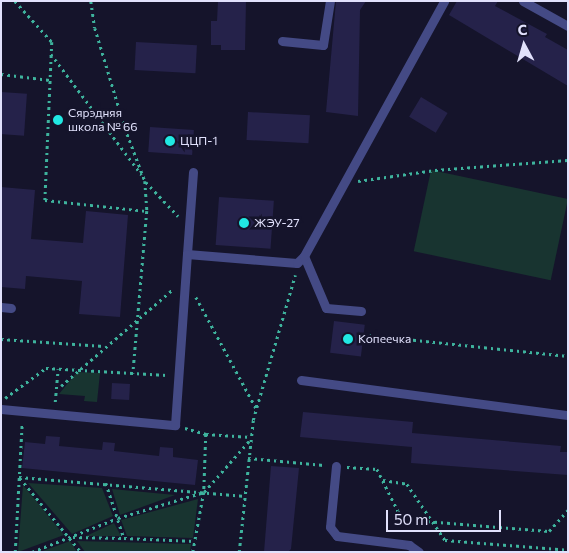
<!DOCTYPE html>
<meta charset="utf-8">
<style>
body{margin:0}
#map{position:relative;width:569px;height:553px;overflow:hidden;background:#15142b;font-family:Commissioner,sans-serif}
div>[style]{position:absolute}
[style*='--x']{left:calc(var(--x)*1px);top:calc(var(--y)*1px);width:calc(var(--w)*1px);rotate:calc(var(--a)*1deg)}
.green>*{inset:0;background:#183430;transform-origin:0 0}
.building>*{inset:0;background:#25224a;transform-origin:0 0}
.path>*{height:2.5px;margin-top:-1.25px;transform-origin:0;background:repeating-linear-gradient(90deg,#3eb39d 0 2.5px,transparent 0 6.5px)}
.service>*{height:9px;margin:-4.5px;padding:0 4.5px;transform-origin:4.5px;border-radius:4.5px;background:#444a85}
.dots>*{width:14px;height:14px;translate:-50% -50%;box-sizing:border-box;border:2px solid #15142b;border-radius:50%}
span{translate:-50% -50%;white-space:nowrap;text-align:center;line-height:1.15;-webkit-text-stroke:5px #15142b;paint-order:stroke}
.poi-label{font-size:12px;color:#e1e1fc}
.left{translate:0 -50%;text-align:left}
.frame{position:absolute;inset:0;border:2px solid #e1e1fc;pointer-events:none}
.north{position:absolute;left:499px;top:20px;width:50px;height:50px;-webkit-text-stroke:4px #15142b;paint-order:stroke;rotate:354deg;font-size:14px;font-weight:700;line-height:20px;text-align:center;color:#e1e1fc}
.north::after{content:'';display:block;margin:auto;width:18px;height:22px;background:#e1e1fc;clip-path:polygon(50% 0,100% 100%,50% 72%,0 100%)}
.scale{position:absolute;left:386px;top:510px;width:115px;height:22px;box-sizing:border-box;border:2px solid #e1e1fc;border-top:0;padding-left:6px;font-size:15px;line-height:18px;white-space:nowrap;color:#e1e1fc;-webkit-text-stroke:4px #15142b;paint-order:stroke}
</style>
<div id="map">
<div class="green">
<div style="left:431px;top:170px;width:140px;height:83px;rotate:12deg"></div>
<div style="clip-path:polygon(77px 372px,100px 373px,97px 402px,84px 401px,85px 396px,59px 394px)"></div>
<div style="clip-path:polygon(28px 483px,102px 488px,113px 516px,72px 534px)"></div>
<div style="clip-path:polygon(23px 485px,64px 535px,18px 552px)"></div>
<div style="clip-path:polygon(112px 489px,175px 495px,120px 515px)"></div>
<div style="clip-path:polygon(198px 499px,193px 538px,127px 536px,121px 520px)"></div>
<div style="clip-path:polygon(114px 523px,121px 536px,86px 536px)"></div>
<div style="clip-path:polygon(70px 541px,77px 552px,40px 552px)"></div>
<div style="clip-path:polygon(77px 541px,191px 544px,190px 552px,85px 552px)"></div>
</div>
<div class="building">
<div style="clip-path:polygon(218px 1px,246px 1px,245px 50px,221px 50px,221px 45px,211px 45px,211px 21px,217px 21px)"></div>
<div style="clip-path:polygon(336px 1px,366px 1px,360px 10px,358px 116px,326px 112px)"></div>
<div style="clip-path:polygon(457px 1px,498px 1px,495px 6px,547px 34px,545px 37px,568px 50px,568px 86px,449px 15px)"></div>
<div style="left:136px;top:42px;width:61px;height:28px;rotate:3deg"></div>
<div style="left:1px;top:92px;width:26px;height:42px;rotate:4deg"></div>
<div style="left:421px;top:97px;width:31px;height:23px;rotate:31deg"></div>
<div style="left:248px;top:112px;width:62px;height:28px;rotate:3deg"></div>
<div style="left:150px;top:127px;width:44px;height:25px;rotate:4deg"></div>
<div style="clip-path:polygon(1px 187px,35px 190px,31px 239px,83px 243px,86px 211px,128px 215px,120px 317px,79px 314px,82px 281px,26px 276px,25px 289px,1px 287px)"></div>
<div style="left:219px;top:197px;width:55px;height:48px;rotate:4deg"></div>
<div style="left:334px;top:321px;width:31px;height:32px;rotate:7deg"></div>
<div style="left:112px;top:383px;width:18px;height:16px;rotate:3deg"></div>
<div style="clip-path:polygon(303px 412px,413px 422px,412px 433px,561px 446px,560px 452px,568px 452px,568px 475px,411px 463px,412px 447px,300px 437px)"></div>
<div style="clip-path:polygon(46px 436px,60px 437px,59px 446px,102px 450px,103px 442px,115px 443px,114px 451px,159px 456px,160px 447px,173px 448px,173px 457px,198px 460px,195px 485px,22px 468px,25px 442px,45px 444px)"></div>
<div style="clip-path:polygon(271px 466px,299px 468px,291px 549px,288px 552px,264px 552px)"></div>
</div>
<div class="path">
<div style="--x:15;--y:1;--w:55;--a:47.9"></div>
<div style="--x:52;--y:42;--w:158;--a:92.5"></div>
<div style="--x:45;--y:200;--w:103;--a:6.2"></div>
<div style="--x:91;--y:1;--w:27;--a:82"></div>
<div style="--x:95;--y:28;--w:104;--a:73.3"></div>
<div style="--x:125;--y:128;--w:57;--a:69.3"></div>
<div style="--x:145;--y:181;--w:30;--a:86"></div>
<div style="--x:147;--y:211;--w:163;--a:94.9"></div>
<div style="--x:51;--y:54;--w:151;--a:53.1"></div>
<div style="--x:1;--y:74;--w:49;--a:7"></div>
<div style="--x:358;--y:181;--w:78;--a:-8.1"></div>
<div style="--x:435;--y:170;--w:133;--a:-4.3"></div>
<div style="--x:146;--y:182;--w:47;--a:46.7"></div>
<div style="--x:196;--y:297;--w:126;--a:61.6"></div>
<div style="--x:368;--y:335;--w:201;--a:6"></div>
<div style="--x:1;--y:339;--w:103;--a:3.9"></div>
<div style="--x:61;--y:386;--w:148;--a:-40.9"></div>
<div style="--x:5;--y:398;--w:51;--a:-36.2"></div>
<div style="--x:46;--y:368;--w:121;--a:3.3"></div>
<div style="--x:55;--y:402;--w:33;--a:-85"></div>
<div style="--x:185;--y:428;--w:22;--a:16"></div>
<div style="--x:206;--y:434;--w:58;--a:92"></div>
<div style="--x:204;--y:492;--w:61;--a:100.4"></div>
<div style="--x:206;--y:434;--w:45;--a:3.8"></div>
<div style="--x:248;--y:458;--w:76;--a:5.3"></div>
<div style="--x:347;--y:467;--w:30;--a:4"></div>
<div style="--x:377;--y:469;--w:56;--a:63.4"></div>
<div style="--x:402;--y:519;--w:147;--a:4.7"></div>
<div style="--x:549;--y:531;--w:28;--a:-48"></div>
<div style="--x:19;--y:477;--w:227;--a:4.8"></div>
<div style="--x:20;--y:478;--w:96;--a:50.5"></div>
<div style="--x:383;--y:480;--w:24;--a:9"></div>
<div style="--x:407;--y:484;--w:68;--a:55.8"></div>
<div style="--x:445;--y:540;--w:123;--a:4.6"></div>
<div style="--x:106;--y:483;--w:58;--a:71.9"></div>
<div style="--x:124;--y:538;--w:71;--a:2.4"></div>
<div style="--x:73;--y:537;--w:51;--a:1.1"></div>
<div style="--x:15;--y:552;--w:129;--a:-86.9"></div>
<div style="--x:32;--y:552;--w:92;--a:-21.6"></div>
<div style="--x:118;--y:518;--w:90;--a:-16.8"></div>
<div style="--x:204;--y:492;--w:68;--a:-48.6"></div>
<div style="--x:239;--y:552;--w:133;--a:-83.9"></div>
<div style="--x:253;--y:420;--w:151;--a:-73.8"></div>
</div>
<div class="service">
<div style="--x:523;--y:1;--w:51;--a:29.1"></div>
<div style="--x:282;--y:41;--w:41;--a:5.6"></div>
<div style="--x:323;--y:45;--w:45;--a:-81"></div>
<div style="--x:193;--y:172;--w:82;--a:94.2"></div>
<div style="--x:187;--y:254;--w:110;--a:4.7"></div>
<div style="--x:297;--y:263;--w:10;--a:-45"></div>
<div style="--x:1;--y:307;--w:10;--a:6"></div>
<div style="--x:361;--y:311;--w:35;--a:-175"></div>
<div style="--x:326;--y:308;--w:56;--a:-112.9"></div>
<div style="--x:304;--y:256;--w:291;--a:-61.2"></div>
<div style="--x:301;--y:380;--w:269;--a:7.5"></div>
<div style="--x:1;--y:409;--w:175;--a:5.3"></div>
<div style="--x:175;--y:425;--w:171;--a:-86"></div>
<div style="--x:336;--y:466;--w:61;--a:95.6"></div>
<div style="--x:330;--y:527;--w:11;--a:52"></div>
<div style="--x:337;--y:536;--w:73;--a:7.1"></div>
<div style="--x:409;--y:545;--w:12;--a:35"></div>
</div>
<div class="dots">
<div style="left:58px;top:120px;background:#21e8e3"></div>
<div style="left:170px;top:141px;background:#21e8e3"></div>
<div style="left:244px;top:223px;background:#21e8e3"></div>
<div style="left:348px;top:339px;background:#21e8e3"></div>
</div>
<div class="poi-label">
<span class="left" style="left:68px;top:120px">Сярэдняя<br>школа № 66</span>
<span class="left" style="left:180px;top:141px">ЦЦП-1</span>
<span class="left" style="left:254px;top:223px">ЖЭУ-27</span>
<span class="left" style="left:358px;top:339px">Копеечка</span>
</div>
<div class="frame"></div>
<div class="north">С</div>
<div class="scale">50 m</div>
</div>
